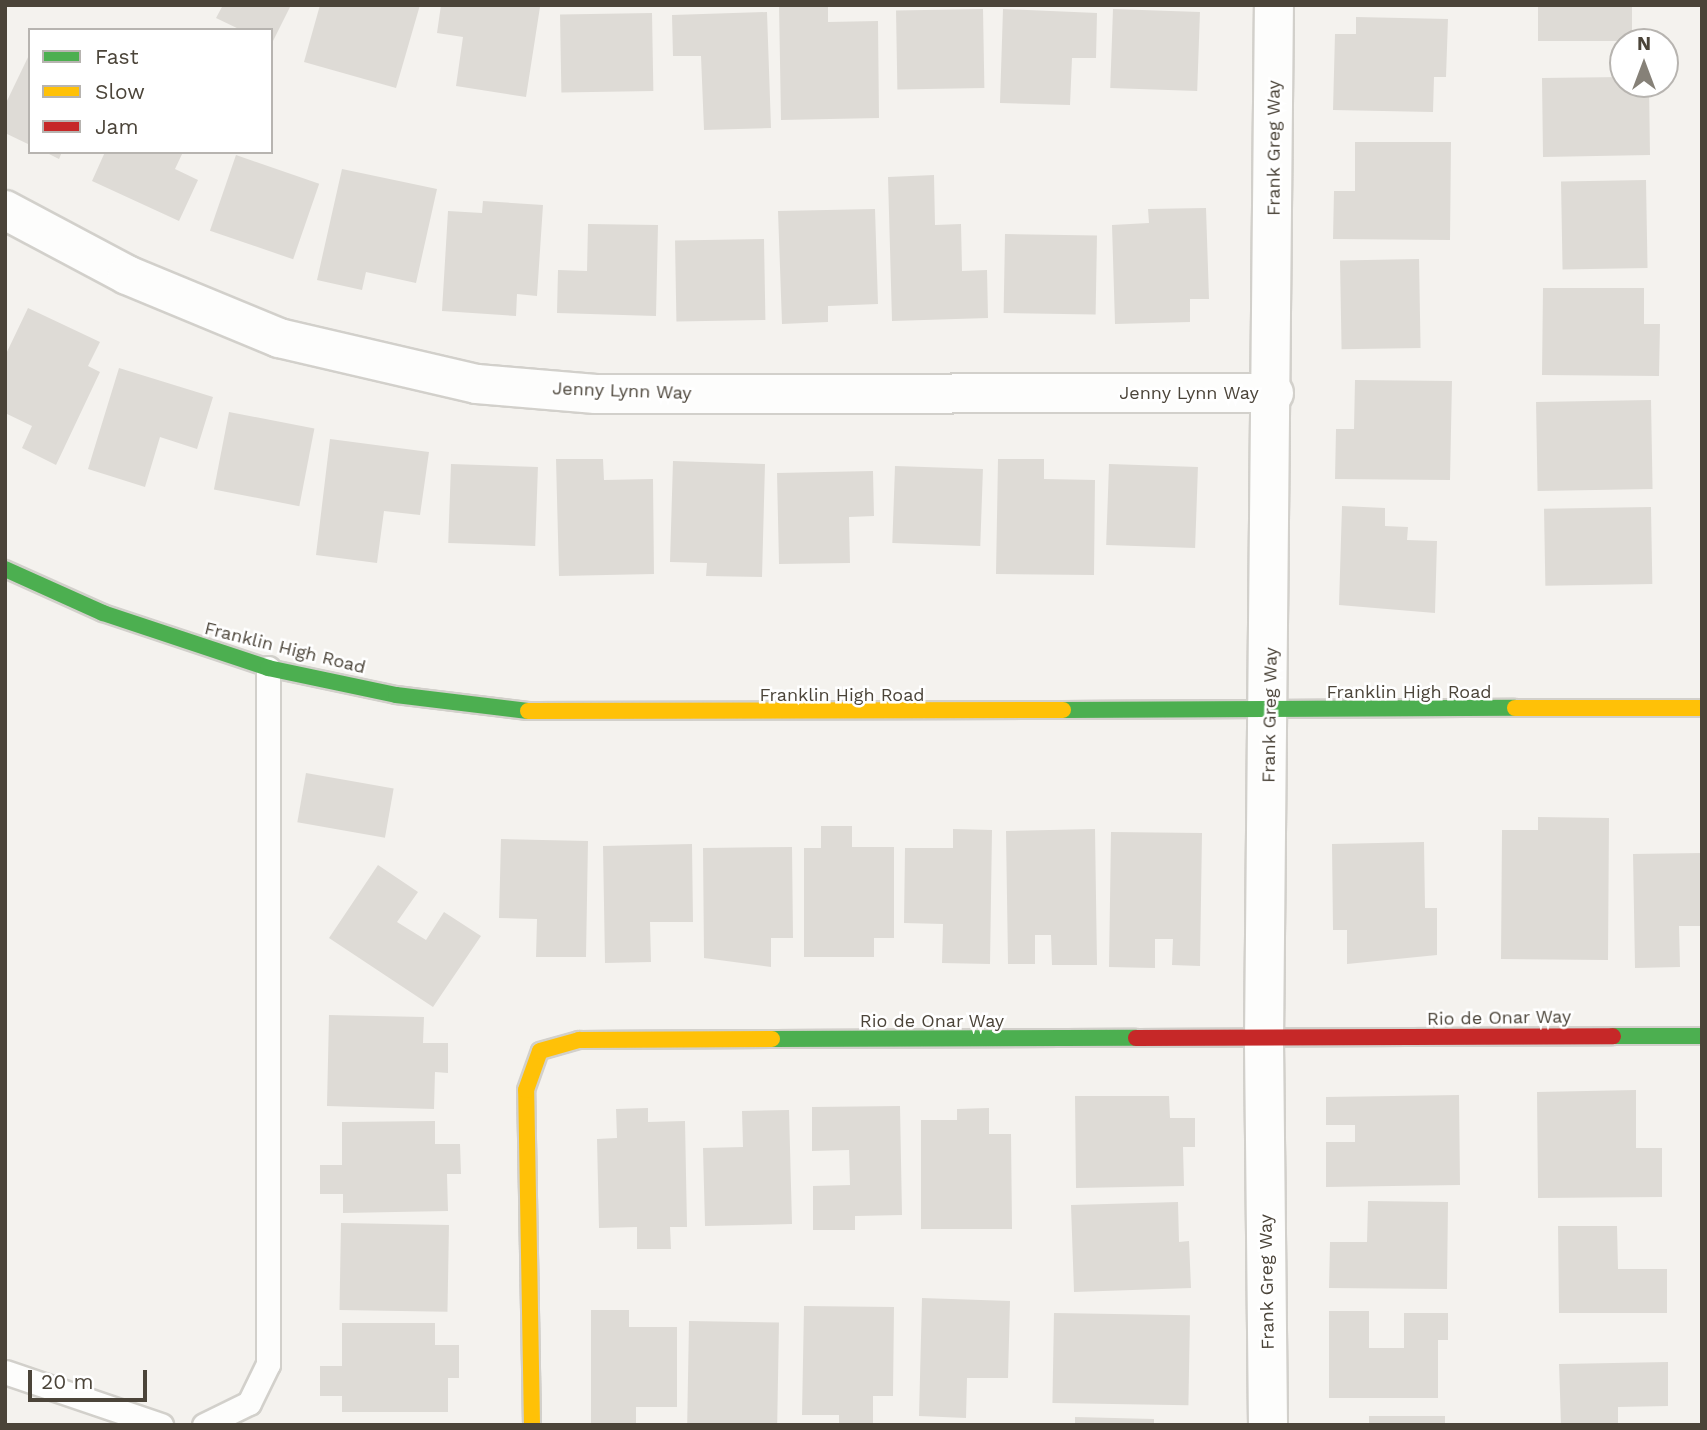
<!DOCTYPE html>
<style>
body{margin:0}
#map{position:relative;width:1707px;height:1430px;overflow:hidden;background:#f4f2ee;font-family:"Work Sans",sans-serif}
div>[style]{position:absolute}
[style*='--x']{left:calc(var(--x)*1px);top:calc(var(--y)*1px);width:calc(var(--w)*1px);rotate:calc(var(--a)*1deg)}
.building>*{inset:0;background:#dedbd6;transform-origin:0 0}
.roads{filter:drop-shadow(2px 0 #d2d0cb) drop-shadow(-2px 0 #d2d0cb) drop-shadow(0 2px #d2d0cb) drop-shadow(0 -2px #d2d0cb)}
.lane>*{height:23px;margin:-11.5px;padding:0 11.5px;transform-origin:11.5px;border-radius:11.5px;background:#fdfdfc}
.street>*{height:38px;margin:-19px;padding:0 19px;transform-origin:19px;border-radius:19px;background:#fdfdfc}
.fast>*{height:16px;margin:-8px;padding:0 8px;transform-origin:8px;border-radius:8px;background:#4caf50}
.slow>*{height:16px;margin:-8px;padding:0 8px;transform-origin:8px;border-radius:8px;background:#ffc107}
.jam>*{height:16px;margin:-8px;padding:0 8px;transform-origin:8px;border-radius:8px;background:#c62828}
span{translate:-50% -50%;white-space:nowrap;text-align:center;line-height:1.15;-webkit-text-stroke:5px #fff;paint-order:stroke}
.street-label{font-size:18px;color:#4b4439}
.frame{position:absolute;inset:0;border:7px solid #4b4439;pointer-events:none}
.legend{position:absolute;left:28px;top:28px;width:245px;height:126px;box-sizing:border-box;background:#fff;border:2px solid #b7b4b0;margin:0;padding:9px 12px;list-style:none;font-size:21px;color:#4b4439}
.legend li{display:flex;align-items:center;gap:14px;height:35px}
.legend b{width:35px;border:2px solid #b7b4b0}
.north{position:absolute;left:1609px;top:28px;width:70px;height:70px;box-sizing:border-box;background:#fff;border:2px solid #b7b4b0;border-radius:50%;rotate:0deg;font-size:19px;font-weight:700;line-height:28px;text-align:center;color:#4b4439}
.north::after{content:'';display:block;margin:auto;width:24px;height:32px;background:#868178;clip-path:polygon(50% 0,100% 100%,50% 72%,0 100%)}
.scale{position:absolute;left:28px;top:1370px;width:119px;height:32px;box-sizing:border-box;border:4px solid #4b4439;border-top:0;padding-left:9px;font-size:21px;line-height:24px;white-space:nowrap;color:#4b4439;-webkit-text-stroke:5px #fff;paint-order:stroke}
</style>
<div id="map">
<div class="building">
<div style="clip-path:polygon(223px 5px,291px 5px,271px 45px,271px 30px,241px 30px,216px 18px)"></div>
<div style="clip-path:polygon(320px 5px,420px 5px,396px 88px,304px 62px)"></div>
<div style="clip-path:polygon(441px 5px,540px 7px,526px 97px,456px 86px,463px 37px,437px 33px)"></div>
<div style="clip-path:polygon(779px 5px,828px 5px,828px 22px,878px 21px,879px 118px,781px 120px)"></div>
<div style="left:1538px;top:5px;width:94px;height:36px"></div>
<div style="left:983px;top:9px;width:79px;height:87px;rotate:89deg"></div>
<div style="clip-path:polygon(1003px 9px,1097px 13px,1096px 58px,1072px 58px,1070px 105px,1000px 103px)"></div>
<div style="left:1113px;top:9px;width:87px;height:79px;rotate:2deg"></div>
<div style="clip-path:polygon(767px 12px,771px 128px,704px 130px,701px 56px,673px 56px,672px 15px)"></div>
<div style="left:652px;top:13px;width:78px;height:92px;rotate:89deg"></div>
<div style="clip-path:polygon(1356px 17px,1448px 19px,1446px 77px,1434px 77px,1433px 112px,1333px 110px,1335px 34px,1356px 34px)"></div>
<div style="clip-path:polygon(30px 53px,30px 145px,5px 133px,5px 105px)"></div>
<div style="clip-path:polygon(1623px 77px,1623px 84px,1649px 84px,1650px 155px,1543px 157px,1542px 78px)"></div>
<div style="clip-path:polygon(1355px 142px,1451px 142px,1450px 240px,1333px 239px,1334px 191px,1355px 191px)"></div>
<div style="clip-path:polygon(45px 152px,62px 152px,59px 159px)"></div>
<div style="clip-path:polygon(105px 152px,183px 152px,175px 169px,198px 180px,179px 221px,92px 181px)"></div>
<div style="left:236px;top:155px;width:88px;height:80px;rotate:19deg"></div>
<div style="clip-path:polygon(342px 169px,437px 189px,416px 283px,366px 272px,362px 290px,317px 280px)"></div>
<div style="clip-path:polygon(934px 175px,935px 225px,961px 224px,962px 271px,987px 270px,988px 318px,892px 321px,888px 177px)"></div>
<div style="left:1646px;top:180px;width:88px;height:85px;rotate:89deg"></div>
<div style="clip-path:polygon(483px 201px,543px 205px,537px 296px,517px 294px,516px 316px,442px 311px,448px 211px,482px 213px)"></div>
<div style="clip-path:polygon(1206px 208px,1209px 299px,1190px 299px,1190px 322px,1115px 324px,1112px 225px,1149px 223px,1148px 209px)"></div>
<div style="clip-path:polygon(875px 209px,878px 304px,828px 306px,828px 322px,782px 324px,778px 211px)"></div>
<div style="clip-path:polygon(588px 224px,658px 225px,656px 316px,557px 313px,558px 270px,587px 271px)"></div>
<div style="left:1005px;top:234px;width:92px;height:79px;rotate:1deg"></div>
<div style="left:764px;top:239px;width:81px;height:89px;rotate:89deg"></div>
<div style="left:1419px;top:259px;width:89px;height:79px;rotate:89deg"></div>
<div style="clip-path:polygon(1543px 288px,1644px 288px,1644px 324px,1660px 324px,1659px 376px,1542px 375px)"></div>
<div style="clip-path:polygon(28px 308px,100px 342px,88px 366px,100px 372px,56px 465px,22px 448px,32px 426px,5px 413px,5px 356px)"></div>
<div style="clip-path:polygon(119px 368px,213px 397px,197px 449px,160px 437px,145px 487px,88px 469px)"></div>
<div style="clip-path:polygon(1355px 380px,1452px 381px,1450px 480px,1335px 479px,1336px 429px,1354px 429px)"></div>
<div style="left:1651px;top:400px;width:89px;height:115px;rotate:89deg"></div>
<div style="left:229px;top:412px;width:87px;height:79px;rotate:11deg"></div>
<div style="clip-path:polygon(330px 439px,429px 452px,420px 515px,384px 511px,377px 563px,316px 555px)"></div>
<div style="clip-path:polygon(556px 459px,603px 459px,604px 480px,653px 479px,654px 574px,559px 576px)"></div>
<div style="clip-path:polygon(998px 459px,1044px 459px,1044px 479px,1095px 480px,1094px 575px,996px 574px)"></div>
<div style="clip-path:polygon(673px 461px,765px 464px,762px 577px,706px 576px,707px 563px,670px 562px)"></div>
<div style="left:451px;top:464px;width:87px;height:79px;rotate:2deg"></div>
<div style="left:1109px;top:464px;width:89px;height:81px;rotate:2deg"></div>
<div style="left:895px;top:466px;width:88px;height:77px;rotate:2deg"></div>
<div style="clip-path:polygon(873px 471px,874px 516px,849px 517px,850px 563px,779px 564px,777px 473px)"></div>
<div style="clip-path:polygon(1342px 506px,1385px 508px,1385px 526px,1408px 527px,1407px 540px,1437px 541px,1435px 613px,1339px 605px)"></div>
<div style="left:1651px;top:507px;width:77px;height:107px;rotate:89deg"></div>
<div style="left:306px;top:773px;width:89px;height:50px;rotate:10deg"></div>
<div style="clip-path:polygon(1538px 817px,1609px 818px,1608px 960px,1501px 959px,1502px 830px,1538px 830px)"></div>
<div style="clip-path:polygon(821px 826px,852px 826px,852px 847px,894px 847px,894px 938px,874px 938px,874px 957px,804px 957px,804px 848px,821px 848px)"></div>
<div style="clip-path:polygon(953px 829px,992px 830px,990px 964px,942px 963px,943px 924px,904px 923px,905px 848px,953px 848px)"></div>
<div style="clip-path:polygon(1095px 829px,1097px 965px,1052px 965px,1051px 935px,1035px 935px,1035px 964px,1008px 964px,1006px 831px)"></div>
<div style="clip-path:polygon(1111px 832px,1202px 833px,1200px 966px,1172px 965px,1173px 939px,1155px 939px,1155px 968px,1109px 967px)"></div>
<div style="clip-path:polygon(501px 839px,588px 841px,586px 957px,536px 957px,537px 919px,499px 918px)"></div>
<div style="clip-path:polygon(1424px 842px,1425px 908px,1437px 908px,1437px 955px,1347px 964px,1347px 930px,1333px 930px,1332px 844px)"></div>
<div style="clip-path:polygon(692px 844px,693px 922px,650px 922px,651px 962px,605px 963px,603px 846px)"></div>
<div style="clip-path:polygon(792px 847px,793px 938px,771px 938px,771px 967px,704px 958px,703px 848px)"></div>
<div style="clip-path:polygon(1702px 853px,1702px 926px,1679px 926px,1680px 967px,1635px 968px,1633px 854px)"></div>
<div style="clip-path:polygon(378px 865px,418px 892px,397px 922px,426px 940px,444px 912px,481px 936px,433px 1007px,329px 938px)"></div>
<div style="clip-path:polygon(329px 1015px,424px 1017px,423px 1043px,448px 1043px,448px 1073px,435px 1072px,434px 1109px,327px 1106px)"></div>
<div style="clip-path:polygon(1636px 1090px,1636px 1148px,1662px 1148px,1662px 1197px,1538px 1198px,1537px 1092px)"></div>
<div style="clip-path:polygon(1459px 1095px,1460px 1185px,1326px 1187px,1326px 1142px,1355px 1142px,1355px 1125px,1326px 1125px,1326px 1097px)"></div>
<div style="clip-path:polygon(1075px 1096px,1169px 1096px,1170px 1118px,1195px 1118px,1195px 1147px,1183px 1147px,1184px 1186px,1076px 1188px)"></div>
<div style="clip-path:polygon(900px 1106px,902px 1215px,855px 1216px,855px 1230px,813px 1230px,813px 1186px,850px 1185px,849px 1150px,812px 1151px,812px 1107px)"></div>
<div style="clip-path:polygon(648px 1108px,648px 1122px,685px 1121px,687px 1227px,670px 1227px,671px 1249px,637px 1249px,637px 1227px,599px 1228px,597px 1139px,617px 1138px,616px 1109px)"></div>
<div style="clip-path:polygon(989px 1108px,989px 1134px,1011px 1134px,1012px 1229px,921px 1229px,921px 1120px,957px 1120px,957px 1109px)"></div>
<div style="clip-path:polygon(789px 1110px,792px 1224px,705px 1226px,703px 1148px,743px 1147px,742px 1111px)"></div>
<div style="clip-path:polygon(435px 1121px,435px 1144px,460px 1144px,461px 1174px,447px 1174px,448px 1211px,343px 1213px,343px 1194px,320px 1194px,320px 1165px,342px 1165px,342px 1122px)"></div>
<div style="clip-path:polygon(1368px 1201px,1448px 1202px,1447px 1289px,1329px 1288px,1330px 1242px,1367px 1242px)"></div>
<div style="clip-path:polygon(1178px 1202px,1179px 1242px,1189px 1241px,1191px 1288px,1074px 1292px,1071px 1205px)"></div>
<div style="left:341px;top:1223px;width:108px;height:87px;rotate:1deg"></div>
<div style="clip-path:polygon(1558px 1226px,1617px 1226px,1618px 1269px,1667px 1269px,1667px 1313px,1559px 1313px)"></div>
<div style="clip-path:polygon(922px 1298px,1010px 1301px,1008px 1378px,967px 1378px,966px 1418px,919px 1416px)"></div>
<div style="clip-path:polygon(804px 1306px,894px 1307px,893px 1396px,873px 1396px,873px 1425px,839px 1425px,839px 1415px,802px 1415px)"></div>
<div style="clip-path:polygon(591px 1310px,629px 1310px,629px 1327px,677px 1327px,677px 1407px,636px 1407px,636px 1425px,591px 1425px)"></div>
<div style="clip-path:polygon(1329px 1311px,1369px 1311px,1369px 1348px,1404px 1348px,1404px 1313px,1448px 1313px,1448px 1340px,1438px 1340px,1438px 1398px,1329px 1398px)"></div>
<div style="left:1054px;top:1313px;width:136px;height:90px;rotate:1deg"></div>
<div style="left:689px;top:1321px;width:90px;height:104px;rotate:1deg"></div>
<div style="clip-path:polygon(342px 1323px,435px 1323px,435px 1345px,459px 1345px,459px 1378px,448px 1378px,448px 1412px,342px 1412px,342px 1396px,320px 1396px,320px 1366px,342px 1366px)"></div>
<div style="clip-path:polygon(1668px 1362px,1668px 1406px,1618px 1407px,1618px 1425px,1561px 1425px,1559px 1364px)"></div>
<div style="left:1445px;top:1416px;width:9px;height:76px;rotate:90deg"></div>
<div style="clip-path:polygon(1075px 1417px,1154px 1419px,1154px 1425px,1075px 1425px)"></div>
</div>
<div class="roads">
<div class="lane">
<div style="--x:5;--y:1372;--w:165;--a:18.8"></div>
<div style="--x:204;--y:1425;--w:50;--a:-26.1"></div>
<div style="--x:249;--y:1403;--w:43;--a:-64"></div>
<div style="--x:268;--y:1364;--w:696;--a:-90"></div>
</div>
<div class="street">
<div style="--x:5;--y:210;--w:138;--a:28"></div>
<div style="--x:127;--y:275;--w:165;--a:22.5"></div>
<div style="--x:279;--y:338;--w:203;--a:13.1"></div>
<div style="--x:477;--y:384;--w:119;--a:4.8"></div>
<div style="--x:596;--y:394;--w:678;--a:-0.08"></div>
<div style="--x:1268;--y:1425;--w:384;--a:-90.6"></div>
<div style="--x:1264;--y:1041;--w:1036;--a:-89.45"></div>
</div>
<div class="fast">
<div style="--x:5;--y:569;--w:107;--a:24.2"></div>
<div style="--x:103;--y:613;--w:174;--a:18.4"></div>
<div style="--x:268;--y:668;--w:131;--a:11.9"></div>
<div style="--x:396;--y:695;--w:133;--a:6.9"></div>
<div style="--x:1063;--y:710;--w:452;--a:-0.3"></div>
<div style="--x:1613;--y:1036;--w:89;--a:0"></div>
<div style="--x:772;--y:1039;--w:364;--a:-0.2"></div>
</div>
<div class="slow">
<div style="--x:1515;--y:708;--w:187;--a:0"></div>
<div style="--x:528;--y:711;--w:535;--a:-0.11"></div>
<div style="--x:532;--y:1425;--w:335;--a:-91"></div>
<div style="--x:526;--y:1090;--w:41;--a:-70.3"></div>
<div style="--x:540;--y:1051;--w:41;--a:-15.8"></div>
<div style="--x:579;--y:1040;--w:193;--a:-0.3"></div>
</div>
<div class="jam">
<div style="--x:1136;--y:1038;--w:477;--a:-0.2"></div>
</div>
</div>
<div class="street-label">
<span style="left:1274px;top:148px;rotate:-90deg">Frank Greg Way</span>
<span style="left:622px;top:391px;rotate:2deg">Jenny Lynn Way</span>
<span style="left:1189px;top:393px">Jenny Lynn Way</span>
<span style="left:285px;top:648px;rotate:14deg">Franklin High Road</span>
<span style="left:1409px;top:692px">Franklin High Road</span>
<span style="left:842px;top:695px">Franklin High Road</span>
<span style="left:1270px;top:715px;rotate:-89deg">Frank Greg Way</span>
<span style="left:1499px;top:1018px;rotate:-1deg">Rio de Onar Way</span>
<span style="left:932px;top:1021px">Rio de Onar Way</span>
<span style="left:1267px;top:1282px;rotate:-91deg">Frank Greg Way</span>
</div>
<div class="frame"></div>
<ul class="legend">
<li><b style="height:9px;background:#4caf50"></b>Fast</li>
<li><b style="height:9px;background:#ffc107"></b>Slow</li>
<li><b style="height:9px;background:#c62828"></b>Jam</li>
</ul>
<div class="north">N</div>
<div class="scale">20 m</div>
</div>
